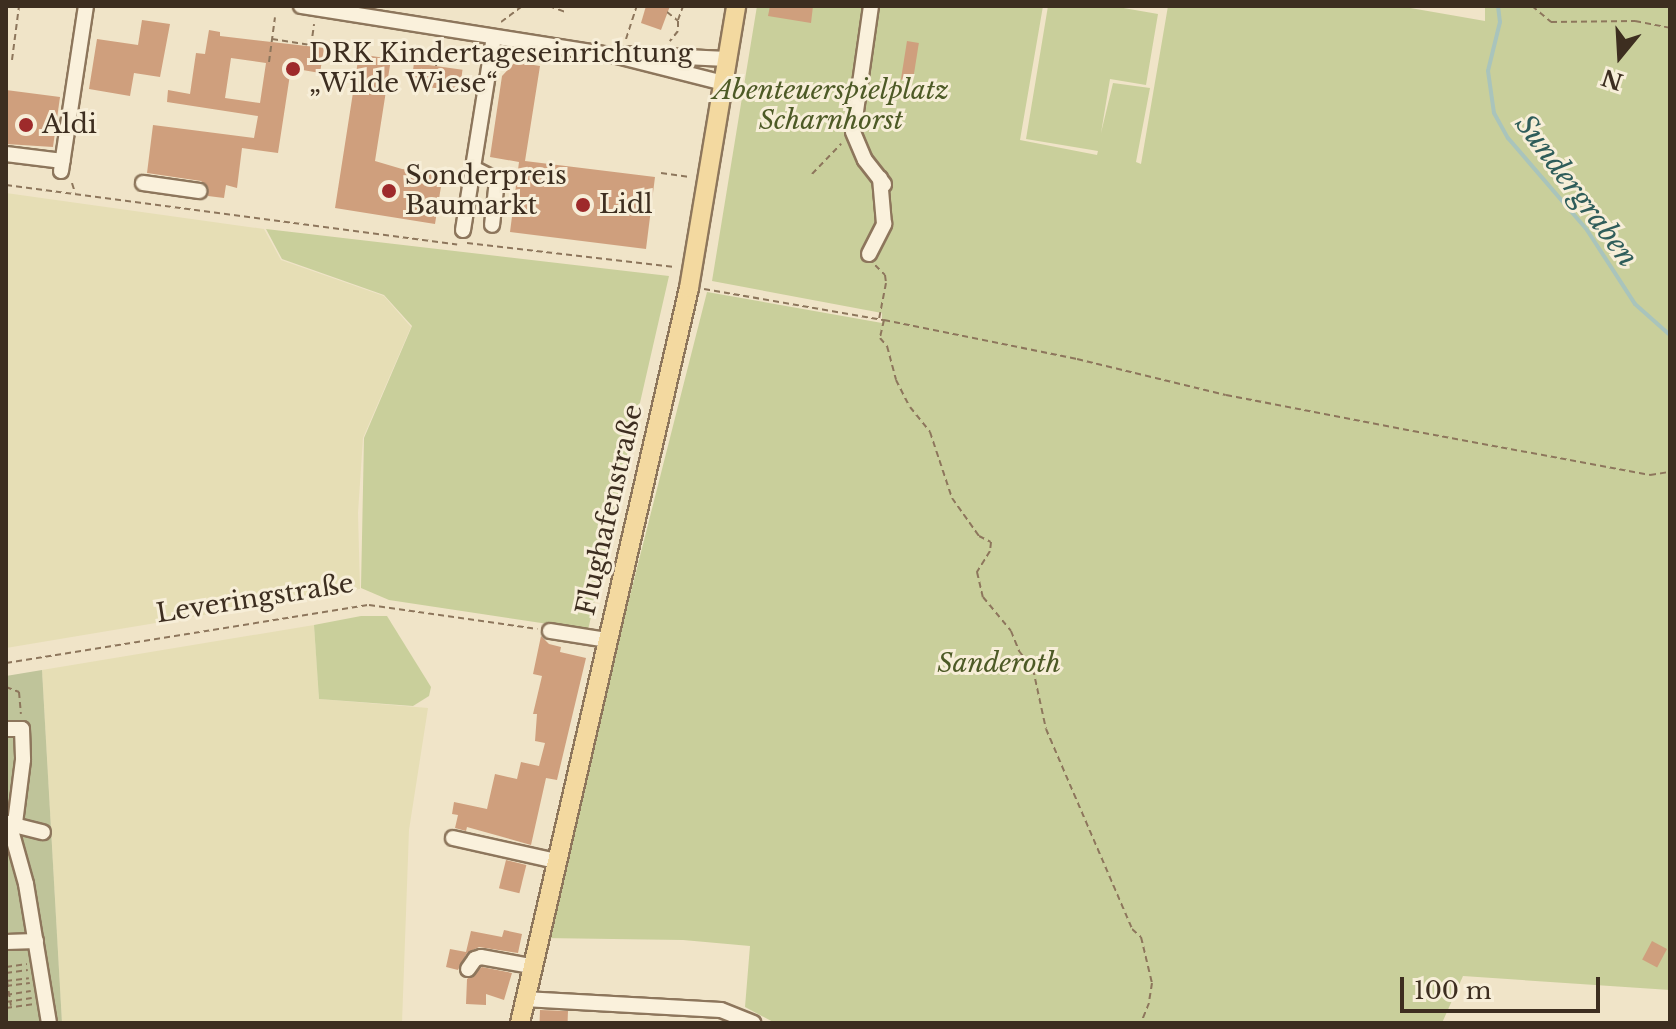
<!DOCTYPE html>
<meta charset="utf-8">
<style>
body{margin:0}
#map{position:relative;width:1676px;height:1029px;overflow:hidden;background:#f0e4c8;font-family:"Libre Baskerville",serif}
div>[style]{position:absolute}
[style*='--x']{left:calc(var(--x)*1px);top:calc(var(--y)*1px);width:calc(var(--w)*1px);rotate:calc(var(--a)*1deg)}
.farmland>*{inset:0;background:#e6deb5}
.green>*{inset:0;background:#c9cf9b}
.cemetery>*{inset:0;background:#bfc49a}
.stream>*{height:4px;margin:-2px;padding:0 2px;transform-origin:2px;border-radius:2px;background:#a9c4bc}
.building>*{inset:0;background:#cf9f7d;transform-origin:0 0}
.path>*{height:2px;margin-top:-1px;transform-origin:0;background:repeating-linear-gradient(90deg,#8d765c 0 6px,transparent 0 10px)}
.roads{filter:drop-shadow(2px 0 #8d765c) drop-shadow(-2px 0 #8d765c) drop-shadow(0 2px #8d765c) drop-shadow(0 -2px #8d765c)}
.minor>*{height:14px;margin:-7px;padding:0 7px;transform-origin:7px;border-radius:7px;background:#faf1dc}
.major>*{height:18px;margin:-9px;padding:0 9px;transform-origin:9px;border-radius:9px;background:#f3d9a0}
.dots>*{width:22px;height:22px;translate:-50% -50%;box-sizing:border-box;border:4px solid #f7eed8;border-radius:50%}
span{translate:-50% -50%;white-space:nowrap;text-align:center;line-height:1.15;-webkit-text-stroke:6px #f7eed8;paint-order:stroke}
.poi-label{font-size:26px;color:#3d2e20}
.left{translate:0 -50%;text-align:left}
.park-label{font-size:26px;color:#4d5a26;font-style:italic}
.street-label{font-size:26px;color:#3d2e20}
.water-label{font-size:28px;color:#2f5d5a;font-style:italic}
.frame{position:absolute;inset:0;border:8px solid #3d2e20;pointer-events:none}
.north{position:absolute;left:1580px;top:16px;width:80px;height:80px;-webkit-text-stroke:6px #f7eed8;paint-order:stroke;rotate:198deg;font-size:22px;font-weight:700;line-height:32px;text-align:center;color:#3d2e20}
.north::after{content:'';display:block;margin:auto;width:28px;height:36px;background:#3d2e20;clip-path:polygon(50% 0,100% 100%,50% 72%,0 100%)}
.scale{position:absolute;left:1400px;top:977px;width:200px;height:36px;box-sizing:border-box;border:4px solid #3d2e20;border-top:0;padding-left:10px;font-size:24px;line-height:28px;white-space:nowrap;color:#3d2e20;-webkit-text-stroke:6px #f7eed8;paint-order:stroke}
</style>
<div id="map">
<div class="farmland">
<div style="clip-path:polygon(6px 193px,264px 229px,281px 260px,384px 296px,411px 327px,363px 438px,358px 513px,360px 589px,6px 648px)"></div>
<div style="clip-path:polygon(314px 625px,319px 699px,428px 708px,409px 830px,402px 1023px,62px 1023px,42px 670px)"></div>
</div>
<div class="green">
<div style="clip-path:polygon(757px 6px,1043px 6px,1020px 140px,1097px 155px,1098px 151px,1026px 139px,1048px 6px,1112px 6px,1158px 14px,1146px 85px,1110px 79px,1101px 133px,1113px 83px,1150px 88px,1136px 162px,1141px 164px,1168px 6px,1399px 6px,1485px 21px,1485px 6px,1670px 6px,1670px 990px,1463px 976px,1442px 1023px,775px 1023px,745px 1007px,750px 946px,683px 940px,543px 938px,707px 292px,882px 323px,882px 313px,712px 281px)"></div>
<div style="clip-path:polygon(266px 229px,669px 276px,588px 630px,389px 600px,361px 588px,364px 438px,412px 326px,384px 295px,282px 259px)"></div>
<div style="clip-path:polygon(361px 616px,387px 616px,431px 687px,429px 696px,413px 706px,319px 699px,314px 625px)"></div>
</div>
<div class="cemetery">
<div style="clip-path:polygon(42px 670px,62px 1023px,6px 1023px,6px 676px)"></div>
</div>
<div class="stream">
<div style="--x:1498;--y:6;--w:16;--a:83"></div>
<div style="--x:1500;--y:22;--w:50;--a:103.8"></div>
<div style="--x:1488;--y:71;--w:42;--a:81.9"></div>
<div style="--x:1494;--y:113;--w:29;--a:61"></div>
<div style="--x:1508;--y:138;--w:121;--a:49.3"></div>
<div style="--x:1587;--y:230;--w:88;--a:57"></div>
<div style="--x:1635;--y:304;--w:47;--a:41.5"></div>
</div>
<div class="building">
<div style="clip-path:polygon(646px 6px,670px 6px,661px 30px,641px 23px)"></div>
<div style="clip-path:polygon(770px 6px,813px 6px,811px 23px,768px 16px)"></div>
<div style="clip-path:polygon(142px 20px,170px 24px,160px 77px,134px 73px,130px 96px,89px 89px,97px 39px,138px 45px)"></div>
<div style="clip-path:polygon(evenodd,209px 30px,220px 32px,220px 36px,324px 48px,320px 73px,291px 68px,278px 153px,242px 148px,237px 188px,226px 185px,224px 198px,208px 196px,208px 187px,201px 181px,147px 173px,153px 125px,254px 138px,258px 116px,167px 102px,168px 90px,190px 94px,196px 53px,205px 54px,209px 30px,231px 58px,266px 63px,260px 103px,225px 98px,231px 58px)"></div>
<div style="left:907px;top:41px;width:12px;height:39px;rotate:9deg"></div>
<div style="clip-path:polygon(359px 54px,391px 59px,375px 161px,402px 169px,443px 174px,435px 224px,335px 208px)"></div>
<div style="clip-path:polygon(515px 62px,540px 66px,525px 161px,655px 177px,646px 249px,510px 232px,519px 162px,490px 157px,502px 76px)"></div>
<div style="left:414px;top:63px;width:49px;height:22px;rotate:8deg"></div>
<div style="clip-path:polygon(6px 90px,60px 97px,53px 147px,6px 144px)"></div>
<div style="clip-path:polygon(541px 636px,549px 644px,561px 647px,560px 652px,586px 658px,557px 780px,546px 778px,531px 845px,467px 827px,466px 831px,455px 828px,458px 815px,452px 814px,454px 802px,487px 809px,495px 774px,517px 779px,521px 762px,539px 766px,545px 743px,535px 741px,537px 714px,533px 714px,542px 676px,533px 674px)"></div>
<div style="left:506px;top:860px;width:21px;height:29px;rotate:14deg"></div>
<div style="clip-path:polygon(504px 930px,522px 934px,518px 953px,479px 947px,467px 953px,458px 970px,446px 967px,450px 949px,466px 952px,471px 931px,502px 937px)"></div>
<div style="left:1652px;top:941px;width:17px;height:21px;rotate:28deg"></div>
<div style="clip-path:polygon(482px 967px,512px 973px,504px 1000px,486px 994px,486px 1005px,466px 1004px,467px 979px)"></div>
<div style="left:540px;top:1010px;width:28px;height:13px;rotate:2deg"></div>
</div>
<div class="path">
<div style="--x:549;--y:6;--w:20;--a:20"></div>
<div style="--x:1532;--y:6;--w:25;--a:40"></div>
<div style="--x:1551;--y:22;--w:84;--a:-0.7"></div>
<div style="--x:1635;--y:21;--w:36;--a:11"></div>
<div style="--x:667;--y:12;--w:14;--a:39"></div>
<div style="--x:678;--y:21;--w:10;--a:90"></div>
<div style="--x:678;--y:31;--w:13;--a:129"></div>
<div style="--x:678;--y:20;--w:15;--a:-70"></div>
<div style="--x:501;--y:22;--w:26;--a:-37"></div>
<div style="--x:272;--y:39;--w:39;--a:9"></div>
<div style="--x:626;--y:39;--w:35;--a:-72"></div>
<div style="--x:311;--y:46;--w:22;--a:-82"></div>
<div style="--x:12;--y:60;--w:54;--a:-82.6"></div>
<div style="--x:269;--y:62;--w:45;--a:-82.4"></div>
<div style="--x:436;--y:66;--w:22;--a:-80"></div>
<div style="--x:661;--y:173;--w:29;--a:8"></div>
<div style="--x:812;--y:174;--w:42;--a:-46"></div>
<div style="--x:72;--y:183;--w:10;--a:73"></div>
<div style="--x:6;--y:185;--w:455;--a:7.5"></div>
<div style="--x:467;--y:243;--w:209;--a:6.6"></div>
<div style="--x:875;--y:265;--w:14;--a:45"></div>
<div style="--x:885;--y:275;--w:8;--a:83"></div>
<div style="--x:886;--y:283;--w:36;--a:101"></div>
<div style="--x:704;--y:289;--w:183;--a:9.8"></div>
<div style="--x:884;--y:320;--w:197;--a:11.4"></div>
<div style="--x:1077;--y:359;--w:153;--a:13.6"></div>
<div style="--x:1226;--y:395;--w:190;--a:10.9"></div>
<div style="--x:1413;--y:431;--w:241;--a:10.5"></div>
<div style="--x:1650;--y:475;--w:20;--a:-9"></div>
<div style="--x:884;--y:320;--w:18;--a:103"></div>
<div style="--x:880;--y:338;--w:11;--a:49"></div>
<div style="--x:887;--y:346;--w:35;--a:75"></div>
<div style="--x:896;--y:380;--w:30;--a:63"></div>
<div style="--x:910;--y:407;--w:32;--a:51"></div>
<div style="--x:930;--y:432;--w:70;--a:71.6"></div>
<div style="--x:952;--y:498;--w:47;--a:54.6"></div>
<div style="--x:979;--y:536;--w:13;--a:27"></div>
<div style="--x:991;--y:542;--w:9;--a:96"></div>
<div style="--x:990;--y:551;--w:25;--a:122"></div>
<div style="--x:977;--y:572;--w:26;--a:77"></div>
<div style="--x:983;--y:597;--w:44;--a:50.5"></div>
<div style="--x:1011;--y:631;--w:22;--a:68"></div>
<div style="--x:1019;--y:651;--w:23;--a:52"></div>
<div style="--x:1033;--y:669;--w:61;--a:77.8"></div>
<div style="--x:1046;--y:729;--w:218;--a:66.7"></div>
<div style="--x:1132;--y:929;--w:12;--a:42"></div>
<div style="--x:1141;--y:937;--w:47;--a:76.6"></div>
<div style="--x:1152;--y:983;--w:20;--a:99"></div>
<div style="--x:1149;--y:1003;--w:22;--a:112"></div>
<div style="--x:6;--y:663;--w:368;--a:-9.1"></div>
<div style="--x:369;--y:605;--w:170;--a:8.1"></div>
<div style="--x:6;--y:687;--w:14;--a:21"></div>
<div style="--x:19;--y:692;--w:22;--a:85"></div>
<div style="--x:6;--y:967;--w:21;--a:-8"></div>
<div style="--x:6;--y:973;--w:22;--a:-8"></div>
<div style="--x:6;--y:981;--w:23;--a:-7"></div>
<div style="--x:7;--y:981;--w:25;--a:81"></div>
<div style="--x:6;--y:986;--w:24;--a:-7"></div>
<div style="--x:6;--y:995;--w:25;--a:-9"></div>
<div style="--x:6;--y:1002;--w:26;--a:-9"></div>
<div style="--x:6;--y:1008;--w:27;--a:-8"></div>
</div>
<div class="roads">
<div class="minor">
<div style="--x:301;--y:6;--w:320;--a:9"></div>
<div style="--x:617;--y:56;--w:110;--a:14.2"></div>
<div style="--x:871;--y:6;--w:127;--a:98.1"></div>
<div style="--x:853;--y:132;--w:30;--a:67"></div>
<div style="--x:865;--y:160;--w:31;--a:52"></div>
<div style="--x:621;--y:54;--w:106;--a:2.7"></div>
<div style="--x:6;--y:154;--w:57;--a:7"></div>
<div style="--x:473;--y:168;--w:27;--a:27"></div>
<div style="--x:497;--y:180;--w:45;--a:96.3"></div>
<div style="--x:61;--y:171;--w:167;--a:-81.4"></div>
<div style="--x:143;--y:183;--w:57;--a:8.1"></div>
<div style="--x:463;--y:230;--w:195;--a:-80.9"></div>
<div style="--x:869;--y:254;--w:34;--a:-63"></div>
<div style="--x:884;--y:224;--w:46;--a:-95"></div>
<div style="--x:550;--y:631;--w:58;--a:9"></div>
<div style="--x:6;--y:729;--w:16;--a:0"></div>
<div style="--x:22;--y:729;--w:31;--a:88"></div>
<div style="--x:23;--y:760;--w:64;--a:97.2"></div>
<div style="--x:6;--y:823;--w:38;--a:14"></div>
<div style="--x:9;--y:823;--w:63;--a:74.4"></div>
<div style="--x:26;--y:884;--w:141;--a:80.6"></div>
<div style="--x:453;--y:838;--w:106;--a:12.6"></div>
<div style="--x:6;--y:942;--w:30;--a:-2"></div>
<div style="--x:468;--y:969;--w:12;--a:-55"></div>
<div style="--x:475;--y:959;--w:6;--a:-18"></div>
<div style="--x:481;--y:957;--w:51;--a:10.2"></div>
<div style="--x:524;--y:999;--w:197;--a:3.2"></div>
<div style="--x:721;--y:1010;--w:35;--a:22"></div>
</div>
<div class="major">
<div style="--x:520;--y:1023;--w:754;--a:-77.05"></div>
<div style="--x:689;--y:288;--w:286;--a:-80.5"></div>
</div>
</div>
<div class="dots">
<div style="left:293px;top:69px;background:#9e2a2b"></div>
<div style="left:26px;top:125px;background:#9e2a2b"></div>
<div style="left:389px;top:191px;background:#9e2a2b"></div>
<div style="left:583px;top:205px;background:#9e2a2b"></div>
</div>
<div class="poi-label">
<span class="left" style="left:309px;top:69px">DRK Kindertageseinrichtung<br>„Wilde Wiese“</span>
<span class="left" style="left:42px;top:125px">Aldi</span>
<span class="left" style="left:405px;top:191px">Sonderpreis<br>Baumarkt</span>
<span class="left" style="left:599px;top:205px">Lidl</span>
</div>
<div class="park-label">
<span style="left:831px;top:106px">Abenteuerspielplatz<br>Scharnhorst</span>
<span style="left:999px;top:664px">Sanderoth</span>
</div>
<div class="street-label">
<span style="left:610px;top:510px;rotate:-77deg">Flughafenstraße</span>
<span style="left:255px;top:599px;rotate:-9deg">Leveringstraße</span>
</div>
<div class="water-label">
<span style="left:1576px;top:191px;rotate:53deg">Sundergraben</span>
</div>
<div class="frame"></div>
<div class="north">N</div>
<div class="scale">100 m</div>
</div>
